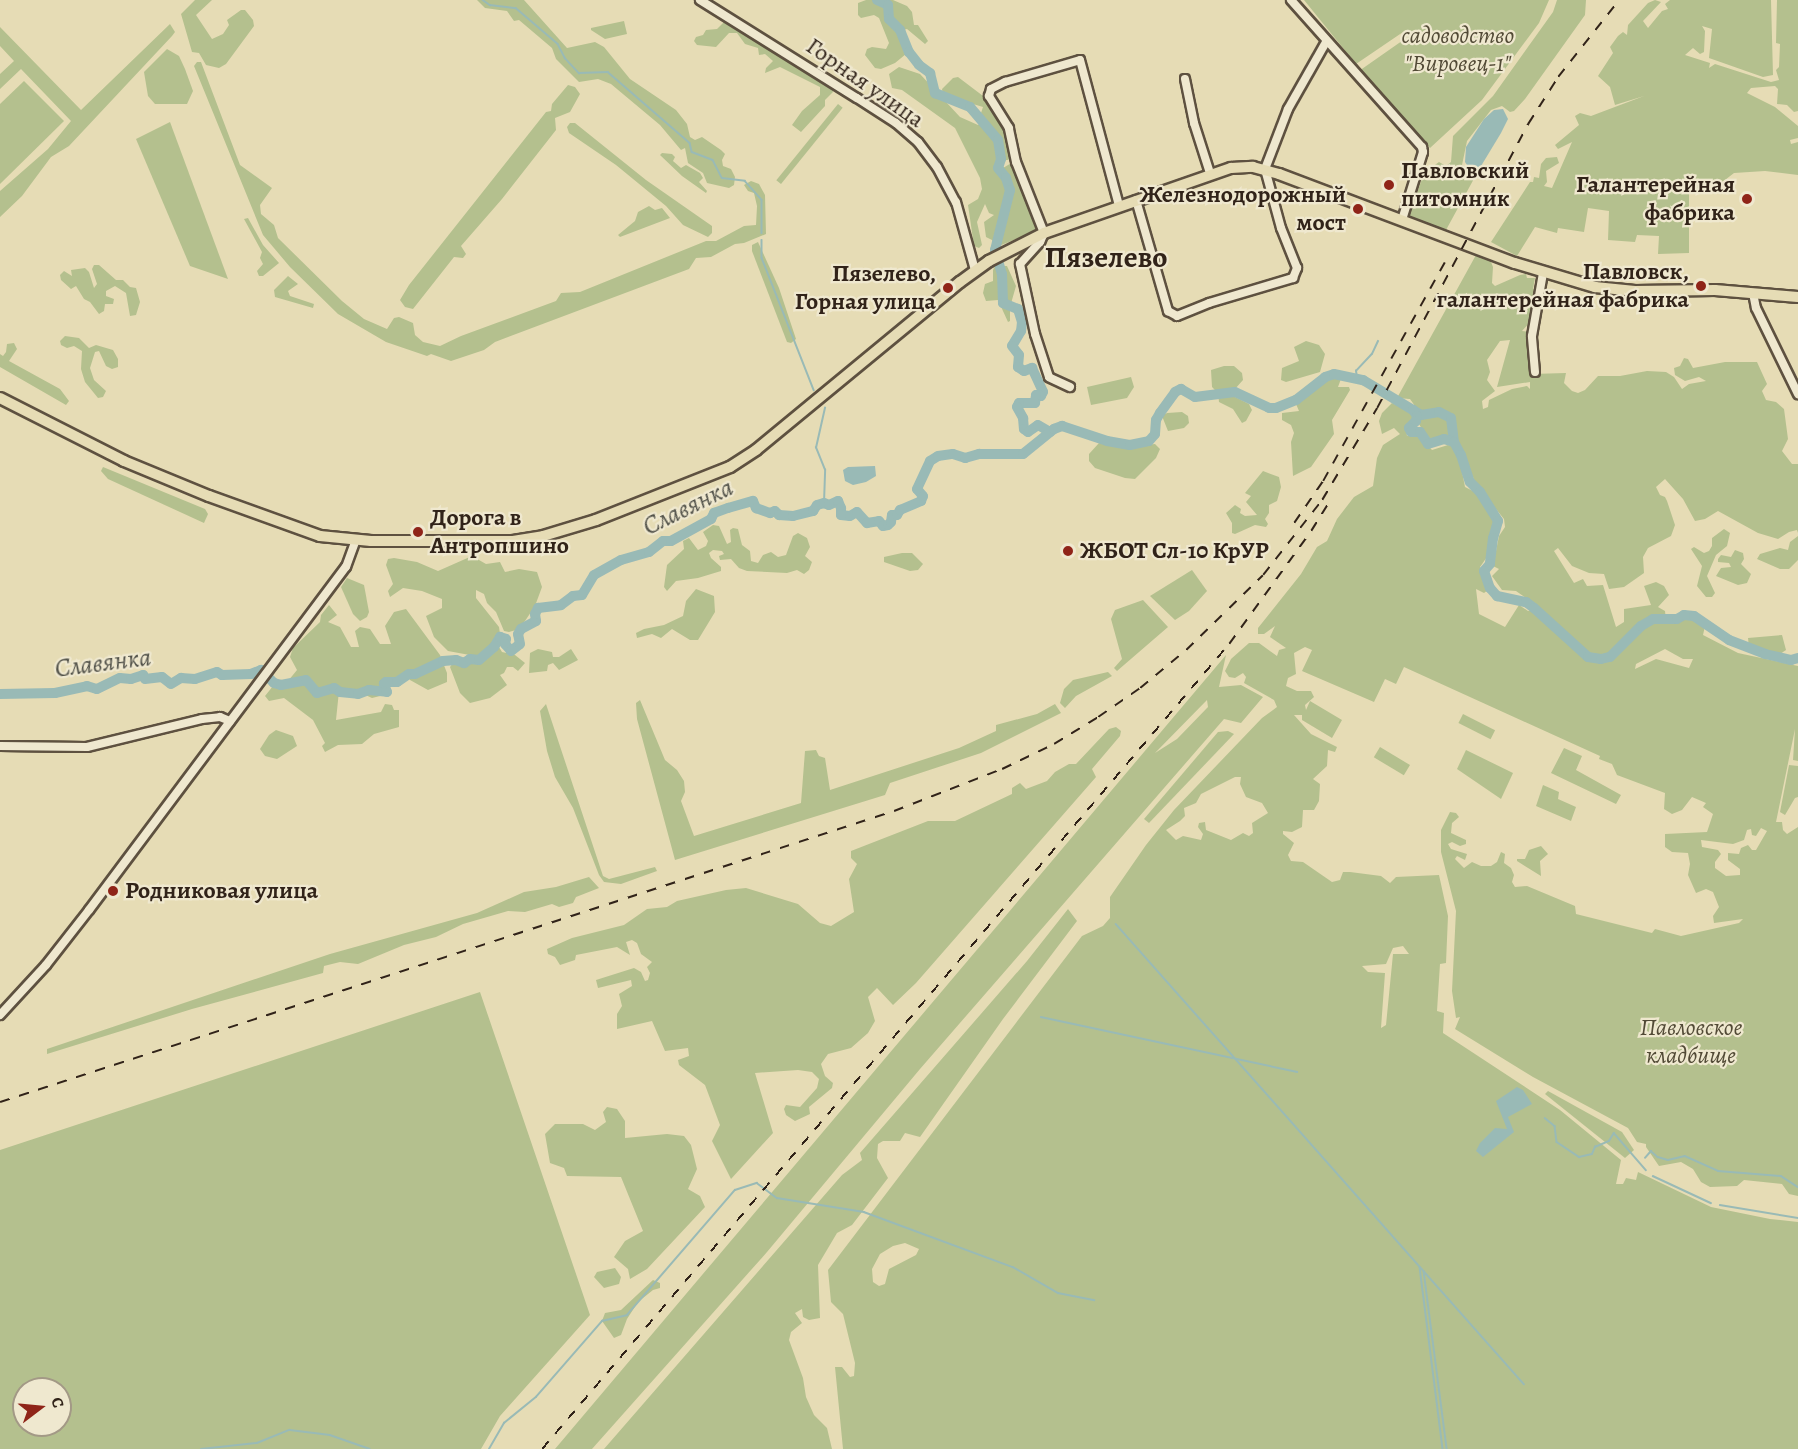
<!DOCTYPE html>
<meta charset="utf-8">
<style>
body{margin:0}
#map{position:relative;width:1798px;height:1449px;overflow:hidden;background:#e6dcb5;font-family:Alegreya,serif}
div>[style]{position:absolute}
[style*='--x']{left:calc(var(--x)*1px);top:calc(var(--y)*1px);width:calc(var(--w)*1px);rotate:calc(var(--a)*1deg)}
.green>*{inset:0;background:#b4c08e;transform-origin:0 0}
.water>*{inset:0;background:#99bab6}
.stream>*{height:1.5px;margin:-0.75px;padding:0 0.75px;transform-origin:0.75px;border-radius:0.75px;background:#99bab6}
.river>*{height:10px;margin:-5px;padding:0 5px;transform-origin:5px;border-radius:5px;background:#99bab6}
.roads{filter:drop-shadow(2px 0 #5e5140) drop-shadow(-2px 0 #5e5140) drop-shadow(0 2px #5e5140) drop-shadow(0 -2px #5e5140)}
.minor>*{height:8px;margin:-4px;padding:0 4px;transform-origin:4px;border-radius:4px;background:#efe8cf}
.major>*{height:10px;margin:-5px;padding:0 5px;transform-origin:5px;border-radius:5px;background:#e6dcb5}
.rail>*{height:1.5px;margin-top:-0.75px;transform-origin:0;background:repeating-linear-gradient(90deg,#312319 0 10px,transparent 0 20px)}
.dots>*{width:16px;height:16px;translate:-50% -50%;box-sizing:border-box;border:3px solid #efe8cf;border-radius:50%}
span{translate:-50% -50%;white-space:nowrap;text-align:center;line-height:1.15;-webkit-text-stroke:4.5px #efe8cf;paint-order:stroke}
.park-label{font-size:24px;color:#524a36;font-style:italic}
.street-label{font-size:24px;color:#312319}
.poi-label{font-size:24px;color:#312319;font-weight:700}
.left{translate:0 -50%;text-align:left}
.right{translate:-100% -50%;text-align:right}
.water-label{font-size:26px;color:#505048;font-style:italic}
.district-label{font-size:30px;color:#312319;font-weight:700}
.north{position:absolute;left:12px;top:1377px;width:60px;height:60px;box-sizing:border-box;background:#efe8cf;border:2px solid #a39986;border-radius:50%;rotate:74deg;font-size:16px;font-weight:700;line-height:24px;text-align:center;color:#312319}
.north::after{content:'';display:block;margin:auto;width:21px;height:27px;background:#8f2418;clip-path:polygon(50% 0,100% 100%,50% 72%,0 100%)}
</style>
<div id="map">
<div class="green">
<div style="clip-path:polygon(195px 0,212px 0,196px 15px,212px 39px,223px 34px,229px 25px,227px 20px,241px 10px,245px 10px,253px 20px,254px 26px,226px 64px,219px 68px,206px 65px,199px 53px,192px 52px,181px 14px)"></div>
<div style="clip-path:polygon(477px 0,524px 0,567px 48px,595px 42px,604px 47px,630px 79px,676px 110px,687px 124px,690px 137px,695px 140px,702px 137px,721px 150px,725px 154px,722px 160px,723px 166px,731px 169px,735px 177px,734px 185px,729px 188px,707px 183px,703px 173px,688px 163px,685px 148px,681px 150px,660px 125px,611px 84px,598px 79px,579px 82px,556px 59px,552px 48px,519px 20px,514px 21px,507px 11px,485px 8px)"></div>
<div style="clip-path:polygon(866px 0,893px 0,907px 6px,912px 12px,914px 25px,918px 25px,928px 41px,925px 44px,907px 29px,903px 30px,909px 41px,906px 54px,895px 63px,881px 69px,875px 68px,865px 55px,867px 49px,872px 47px,886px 49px,889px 43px,879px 18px,874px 15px,861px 18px,858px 15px,858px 3px)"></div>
<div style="clip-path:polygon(1304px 0,1549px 0,1539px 23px,1482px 100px,1430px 148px,1359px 71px,1409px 36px,1406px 30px,1356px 64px)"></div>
<div style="clip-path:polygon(1557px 0,1586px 0,1585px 15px,1525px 99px,1514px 111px,1510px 112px,1502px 106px,1491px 110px,1467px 141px,1462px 165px,1476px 175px,1446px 230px,1409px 216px,1424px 173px,1439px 162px,1446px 166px,1451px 162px,1453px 136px,1493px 96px,1553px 12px)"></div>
<div style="clip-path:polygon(1655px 0,1661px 2px,1643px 21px,1648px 28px,1662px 11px,1668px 9px,1665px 4px,1670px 0,1771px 0,1773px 75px,1763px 77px,1709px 58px,1712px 29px,1702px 26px,1705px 31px,1704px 52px,1700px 54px,1693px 48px,1685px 55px,1710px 63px,1709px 68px,1715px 64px,1771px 82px,1779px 80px,1776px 70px,1779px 67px,1780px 44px,1776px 43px,1777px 0,1798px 0,1798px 111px,1794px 112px,1787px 105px,1777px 104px,1778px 89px,1775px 86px,1751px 88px,1747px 93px,1775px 107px,1798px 126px,1798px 138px,1790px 140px,1791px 144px,1798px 142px,1798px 175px,1765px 171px,1734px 173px,1712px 190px,1698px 189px,1689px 192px,1689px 253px,1658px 254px,1659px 236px,1637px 235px,1635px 242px,1608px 240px,1609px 211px,1588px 208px,1584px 232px,1558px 228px,1557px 233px,1535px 227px,1517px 256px,1491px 242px,1530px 182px,1533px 182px,1534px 177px,1539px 178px,1541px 164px,1546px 158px,1557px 157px,1559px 163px,1546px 171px,1547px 182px,1544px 186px,1552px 188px,1572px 142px,1558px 149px,1555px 145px,1579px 125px,1575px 116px,1580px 113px,1591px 116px,1644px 96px,1615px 105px,1610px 87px,1598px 76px,1613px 53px,1610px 47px,1618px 36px,1623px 32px,1627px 35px,1628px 25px,1648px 3px)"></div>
<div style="clip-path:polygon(726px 20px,832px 88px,833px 92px,825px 100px,825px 106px,801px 132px,792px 125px,802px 111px,820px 95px,820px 87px,780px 67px,765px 73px,766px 68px,773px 61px,765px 54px,759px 55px,758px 48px,745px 44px,737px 33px,729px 33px,716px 47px,697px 45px,694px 41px,696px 37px,703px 35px,706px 30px,717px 29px)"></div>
<div style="clip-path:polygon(624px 21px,627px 34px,605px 39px,591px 30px,591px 28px)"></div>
<div style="clip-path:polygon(170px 24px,175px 32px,172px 36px,69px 146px,51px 157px,22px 196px,0 217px,0 191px,48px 149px,71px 121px,21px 69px,0 89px,0 74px,14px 61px,0 46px,0 27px,81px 110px)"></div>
<div style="clip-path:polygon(167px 49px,179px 56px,185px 69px,193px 91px,187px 104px,155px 104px,148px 96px,144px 72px)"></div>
<div style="clip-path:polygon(197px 62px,201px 62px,240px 165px,272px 188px,260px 205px,261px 214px,274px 225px,278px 238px,342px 301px,364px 319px,387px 329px,394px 318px,399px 317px,413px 323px,415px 335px,423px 342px,440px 346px,461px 336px,556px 301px,561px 293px,580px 292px,706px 241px,716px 241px,744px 226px,756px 225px,757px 206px,754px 193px,748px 191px,744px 185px,751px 181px,759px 184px,765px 195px,766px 234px,744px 243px,735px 244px,711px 257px,696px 258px,689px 269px,495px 342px,484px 350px,451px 361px,431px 354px,427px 356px,386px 342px,338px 314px,290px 267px,263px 235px,194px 66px)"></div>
<div style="clip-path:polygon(899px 67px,920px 74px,960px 117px,978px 125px,985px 121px,981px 113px,983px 107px,943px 95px,942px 89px,953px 78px,958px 77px,987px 99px,1009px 140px,1012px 156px,1008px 160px,998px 160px,997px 169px,1008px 182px,1009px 175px,1003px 168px,1013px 162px,1038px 225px,1033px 232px,999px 246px,994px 244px,992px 240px,986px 237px,984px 222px,994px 215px,989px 213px,985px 204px,977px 222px,982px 245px,979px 248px,974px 246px,968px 205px,978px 199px,982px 189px,980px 178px,955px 128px,902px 90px,892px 88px,889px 74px)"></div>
<div style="clip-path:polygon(24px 81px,64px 121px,0 184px,0 104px)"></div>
<div style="clip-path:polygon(568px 85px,575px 87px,580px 94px,570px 112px,555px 118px,556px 130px,502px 199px,461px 246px,466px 254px,463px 258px,454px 257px,413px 309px,405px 307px,400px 300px,409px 285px,546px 112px,551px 111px,552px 104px)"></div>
<div style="left:838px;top:104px;width:6px;height:98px;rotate:39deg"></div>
<div style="clip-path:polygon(170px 122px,228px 279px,190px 266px,136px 139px)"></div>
<div style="clip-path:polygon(570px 123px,575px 123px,646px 180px,712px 226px,712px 233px,708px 237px,683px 225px,666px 206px,616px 165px,569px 133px,567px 127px)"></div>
<div style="clip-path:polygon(662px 153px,672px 154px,675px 157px,673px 161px,681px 168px,686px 165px,700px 173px,703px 178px,699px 182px,707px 191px,706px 193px,682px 176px,660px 155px)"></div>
<div style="clip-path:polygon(649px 206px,655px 210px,662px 208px,670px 218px,620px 237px,618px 235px,635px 221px,638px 212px)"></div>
<div style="clip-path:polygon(248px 218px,263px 245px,279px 263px,263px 276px,259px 276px,257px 271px,263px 264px,260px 258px,262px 252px,244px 219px)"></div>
<div style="clip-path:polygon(758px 242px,779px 288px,796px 339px,791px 343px,787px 342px,752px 251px,752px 245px)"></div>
<div style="clip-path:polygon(evenodd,1476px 255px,1486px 257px,1491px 262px,1493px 267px,1492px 283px,1495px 286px,1520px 275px,1526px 274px,1527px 278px,1535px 278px,1533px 289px,1538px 288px,1532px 320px,1522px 331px,1529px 332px,1532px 374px,1566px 373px,1564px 383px,1572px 391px,1578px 393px,1585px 390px,1598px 376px,1620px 376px,1647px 371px,1666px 372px,1674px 377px,1682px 389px,1689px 384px,1706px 381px,1699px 377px,1685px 381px,1675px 375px,1674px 368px,1680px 366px,1684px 358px,1688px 359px,1693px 368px,1725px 362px,1757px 362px,1767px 384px,1762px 391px,1766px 400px,1776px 402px,1784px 409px,1788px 439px,1782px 451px,1792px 464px,1798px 464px,1798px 533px,1797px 530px,1789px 532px,1778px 539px,1758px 533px,1718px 511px,1705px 519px,1695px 521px,1683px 499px,1665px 479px,1656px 487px,1660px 495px,1665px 497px,1667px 501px,1675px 525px,1671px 536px,1648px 548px,1643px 557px,1644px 573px,1624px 587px,1609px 589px,1604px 574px,1589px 573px,1572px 566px,1558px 548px,1554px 551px,1574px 583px,1583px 579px,1587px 586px,1603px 585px,1616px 627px,1624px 622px,1624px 609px,1651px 605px,1644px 586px,1656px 582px,1664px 586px,1669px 595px,1658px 607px,1665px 611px,1666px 620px,1697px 620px,1705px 626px,1703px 635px,1738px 653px,1798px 666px,1798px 761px,1793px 760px,1795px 729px,1776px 822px,1782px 822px,1783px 830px,1787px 834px,1798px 827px,1798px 1196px,1789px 1194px,1782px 1184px,1744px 1180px,1737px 1186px,1710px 1187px,1701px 1182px,1693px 1169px,1681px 1162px,1659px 1166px,1646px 1147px,1646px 1144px,1637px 1142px,1628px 1128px,1533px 1077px,1455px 1029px,1460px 1017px,1456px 1018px,1452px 991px,1456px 911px,1441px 852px,1441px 830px,1450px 812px,1456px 813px,1459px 817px,1452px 823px,1451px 833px,1466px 840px,1466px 844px,1460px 846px,1452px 842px,1448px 844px,1451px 849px,1467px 854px,1465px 860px,1457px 856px,1455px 859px,1464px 868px,1472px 862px,1481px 866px,1491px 866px,1497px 862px,1501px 852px,1505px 854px,1504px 863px,1511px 868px,1514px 875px,1512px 882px,1515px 887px,1527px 886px,1575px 906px,1576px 914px,1652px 933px,1655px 929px,1681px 936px,1739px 923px,1743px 919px,1714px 923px,1713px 916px,1719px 907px,1713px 892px,1706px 889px,1696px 893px,1688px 875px,1690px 864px,1688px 853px,1672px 852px,1665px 847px,1665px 834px,1707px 832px,1713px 814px,1703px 807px,1706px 803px,1692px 797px,1682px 810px,1672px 814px,1664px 809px,1665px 793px,1617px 775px,1612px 764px,1599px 759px,1600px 756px,1404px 667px,1396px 684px,1385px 679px,1374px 702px,1302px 671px,1312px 650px,1305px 647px,1294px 653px,1296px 674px,1288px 678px,1286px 686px,1297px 691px,1311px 691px,1314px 697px,1305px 705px,1306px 710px,1310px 701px,1342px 720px,1332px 738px,1302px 720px,1302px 715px,1294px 715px,1311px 734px,1337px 747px,1335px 752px,1328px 750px,1327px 766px,1313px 779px,1320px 784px,1319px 801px,1314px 810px,1303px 810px,1302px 827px,1292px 832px,1283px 831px,1283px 834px,1294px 843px,1288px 855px,1291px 861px,1303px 862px,1332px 882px,1340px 880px,1343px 872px,1350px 872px,1381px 876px,1390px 883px,1396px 877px,1439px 875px,1448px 916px,1446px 963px,1440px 964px,1437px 1011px,1444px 1013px,1443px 1033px,1560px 1110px,1621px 1160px,1616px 1184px,1623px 1184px,1626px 1178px,1636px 1180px,1638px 1172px,1711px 1207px,1770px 1219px,1798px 1222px,1798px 1449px,843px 1449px,835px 1367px,842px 1367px,850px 1377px,854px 1376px,855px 1363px,843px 1314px,831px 1302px,828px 1270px,1082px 936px,1103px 926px,1110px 918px,1110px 897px,1146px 845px,1174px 810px,1262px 718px,1277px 707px,1274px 700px,1244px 683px,1246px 677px,1243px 673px,1235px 678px,1229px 677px,1225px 671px,1231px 659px,1249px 643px,1259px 643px,1277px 656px,1279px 650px,1286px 648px,1270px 637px,1275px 626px,1264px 634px,1258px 634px,1258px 628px,1301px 574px,1317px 547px,1327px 541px,1337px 519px,1354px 497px,1373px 486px,1377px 458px,1383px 445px,1400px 434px,1394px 428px,1382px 434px,1379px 421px,1382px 413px,1392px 403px,1412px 413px,1414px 417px,1406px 428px,1407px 436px,1413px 436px,1416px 432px,1432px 450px,1448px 445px,1454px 447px,1459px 456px,1465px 487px,1475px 492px,1495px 524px,1489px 554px,1480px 567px,1488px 590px,1484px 593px,1476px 589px,1479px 614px,1505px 627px,1519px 605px,1528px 611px,1540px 608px,1516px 591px,1502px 590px,1492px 576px,1499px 569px,1493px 566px,1499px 536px,1505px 527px,1504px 519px,1476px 484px,1458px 442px,1448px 438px,1429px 441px,1419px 424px,1420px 413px,1410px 399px,1397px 398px,1476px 255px,1510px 340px,1497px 387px,1530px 382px,1530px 389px,1527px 386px,1512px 389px,1489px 400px,1488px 407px,1483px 409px,1482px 401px,1495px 391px,1487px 380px,1490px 372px,1487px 360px,1500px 341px,1510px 340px,1476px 255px,1665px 649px,1683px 659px,1693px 659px,1689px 668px,1656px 659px,1635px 669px,1636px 664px,1665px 649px,1476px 255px,1235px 777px,1241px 777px,1240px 784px,1246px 797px,1262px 803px,1268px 813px,1252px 823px,1253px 833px,1249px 836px,1243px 833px,1231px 840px,1206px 830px,1205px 822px,1199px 823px,1198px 827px,1203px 834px,1201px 840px,1183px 836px,1176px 840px,1166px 830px,1180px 821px,1185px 816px,1184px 808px,1196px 803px,1201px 794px,1235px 777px,1476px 255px,1761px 828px,1767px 831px,1756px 850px,1752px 850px,1748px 845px,1741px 848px,1739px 854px,1728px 853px,1728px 860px,1740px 869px,1740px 875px,1726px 876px,1715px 868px,1715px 862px,1721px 854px,1718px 850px,1702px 847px,1701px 840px,1733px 844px,1744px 840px,1747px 830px,1751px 829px,1752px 835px,1756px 836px,1761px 828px,1476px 255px,1403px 946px,1409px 954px,1393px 954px,1386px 1025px,1381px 1028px,1385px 973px,1368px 972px,1362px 966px,1386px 964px,1393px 948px,1403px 946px,1476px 255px,905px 1243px,919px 1249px,916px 1255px,889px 1269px,885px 1284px,879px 1286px,873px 1282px,872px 1269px,880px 1254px,893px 1246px,905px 1243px)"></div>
<div style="clip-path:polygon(94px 265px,99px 265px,116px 280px,123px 280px,130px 287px,136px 288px,140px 302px,136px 315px,130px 316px,126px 293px,115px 286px,106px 291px,106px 296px,114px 299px,113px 304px,105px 304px,104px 311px,99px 314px,90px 302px,84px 299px,76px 286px,71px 289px,61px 280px,60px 275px,64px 271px,72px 276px,71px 270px,85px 268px,89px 272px,94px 288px,97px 284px,92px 269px)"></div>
<div style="clip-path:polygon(995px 266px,1007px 266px,1016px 286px,1010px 307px,1010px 321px,1008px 322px,998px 300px,986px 301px,983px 293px,985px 284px,993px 281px,993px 270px)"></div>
<div style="clip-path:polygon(288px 276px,298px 284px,288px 291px,290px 296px,314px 304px,313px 308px,275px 297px,274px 290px)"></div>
<div style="clip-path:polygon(65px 336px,79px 338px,89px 348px,96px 345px,113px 350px,118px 359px,118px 367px,112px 369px,106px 366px,99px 351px,95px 352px,90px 368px,94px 380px,106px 391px,103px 397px,98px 398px,85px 382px,81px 369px,82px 351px,74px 346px,67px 348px,61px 345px,60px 341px)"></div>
<div style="clip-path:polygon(1306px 341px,1319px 345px,1325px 354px,1320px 372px,1286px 382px,1281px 380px,1282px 368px,1299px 361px,1294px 347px)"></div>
<div style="clip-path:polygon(14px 343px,17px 349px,9px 361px,60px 389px,69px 401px,66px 405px,0 367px,0 354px,3px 356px,6px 352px,7px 344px)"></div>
<div style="clip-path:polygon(1224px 366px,1234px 366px,1242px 373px,1243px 380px,1234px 390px,1235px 397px,1249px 404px,1252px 410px,1246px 421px,1242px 423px,1233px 409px,1219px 402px,1218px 393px,1212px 387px,1211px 370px)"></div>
<div style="clip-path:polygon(1332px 376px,1342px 376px,1338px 387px,1349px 387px,1350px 390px,1332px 420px,1334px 434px,1311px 467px,1293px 476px,1291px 442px,1294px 433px,1291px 425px,1282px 420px,1282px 413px,1299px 411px,1296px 404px)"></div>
<div style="clip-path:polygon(1131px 377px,1134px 387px,1127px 398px,1091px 405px,1087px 387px)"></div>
<div style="clip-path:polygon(1182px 412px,1188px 416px,1189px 423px,1184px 428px,1168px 431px,1162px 416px,1167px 413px)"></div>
<div style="clip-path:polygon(1099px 443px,1128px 447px,1155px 444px,1160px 449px,1156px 458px,1135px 479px,1125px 478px,1095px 468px,1089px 461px,1089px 454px)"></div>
<div style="clip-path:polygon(103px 467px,205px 509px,208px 514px,204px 523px,108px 479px,101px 471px)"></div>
<div style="clip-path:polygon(1263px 471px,1279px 477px,1281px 487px,1277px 501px,1269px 505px,1269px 513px,1265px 519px,1268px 524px,1266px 527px,1255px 525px,1235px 534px,1232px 533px,1232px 523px,1226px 513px,1235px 505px,1241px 509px,1240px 513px,1245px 516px,1257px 515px,1246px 502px,1251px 496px,1245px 493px)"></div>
<div style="clip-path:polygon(713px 525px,719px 526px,727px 544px,731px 542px,730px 530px,733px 528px,738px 529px,742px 545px,750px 551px,751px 561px,758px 563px,763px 555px,771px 552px,778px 557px,786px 555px,793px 536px,798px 533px,807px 538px,810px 547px,805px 556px,812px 562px,809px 570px,804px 574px,797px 570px,787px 573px,747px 571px,739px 568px,731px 559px,720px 560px,719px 556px,724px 554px,722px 551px,713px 550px,709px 553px,711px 558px,721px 567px,721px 571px,698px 578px,676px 581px,667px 591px,664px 587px,667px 565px,684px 549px,683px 541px,689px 538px,698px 550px,706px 546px,708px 541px,703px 532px)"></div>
<div style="clip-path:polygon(1724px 529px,1730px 533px,1727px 546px,1716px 555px,1707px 576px,1715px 593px,1712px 597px,1706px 597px,1697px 586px,1702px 566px,1691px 549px,1694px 547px,1704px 553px,1709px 551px,1712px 546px,1712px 538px)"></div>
<div style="clip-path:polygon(1798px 536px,1798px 560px,1789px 569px,1780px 569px,1757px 559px,1760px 554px,1780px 548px,1788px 550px,1790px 542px)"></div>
<div style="clip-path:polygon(1735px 550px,1743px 553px,1744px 559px,1741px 564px,1751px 574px,1747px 583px,1738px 585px,1716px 576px,1721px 568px,1731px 567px,1729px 563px,1718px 562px,1718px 559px,1721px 555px,1731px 557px)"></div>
<div style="clip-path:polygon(902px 553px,912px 553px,923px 564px,918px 570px,910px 571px,884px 562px,884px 557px)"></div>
<div style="clip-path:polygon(472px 556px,486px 564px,500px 562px,505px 572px,519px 569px,537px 572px,542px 587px,535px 606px,525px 621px,516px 630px,509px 632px,504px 631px,496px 612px,487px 603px,484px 594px,476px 590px,476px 598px,499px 627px,500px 634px,496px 642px,502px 652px,515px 655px,525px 663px,518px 671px,513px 667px,507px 667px,504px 673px,500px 675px,507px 685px,490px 698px,470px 703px,460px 693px,450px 667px,453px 663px,476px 661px,475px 656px,448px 651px,434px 637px,426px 616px,442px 608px,442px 599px,422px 591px,403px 588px,390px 597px,388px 591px,393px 584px,386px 565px,388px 559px,394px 558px,417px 562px,438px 571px)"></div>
<div style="clip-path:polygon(1192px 570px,1207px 591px,1189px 611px,1175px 620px,1150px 596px)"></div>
<div style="clip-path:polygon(347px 578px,364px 585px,369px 612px,367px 617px,360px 621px,353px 614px,341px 587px)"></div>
<div style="clip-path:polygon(696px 589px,714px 596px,715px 612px,698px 640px,690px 640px,672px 629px,661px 638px,652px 634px,637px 638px,636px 633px,644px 629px,664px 625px,683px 616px,686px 601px)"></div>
<div style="clip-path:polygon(1143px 600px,1168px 627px,1117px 671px,1114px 668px,1122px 659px,1111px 619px,1115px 610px)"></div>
<div style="clip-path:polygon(329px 605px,337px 615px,328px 622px,340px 627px,351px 647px,359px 647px,355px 631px,360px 627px,370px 629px,380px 644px,391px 644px,385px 626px,394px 612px,406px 609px,440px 655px,447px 673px,447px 682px,428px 690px,410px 680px,407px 674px,388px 686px,384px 695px,372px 698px,359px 692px,339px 691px,336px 720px,381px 712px,385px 704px,392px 705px,394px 710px,399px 710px,399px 727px,374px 734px,362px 744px,338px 745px,325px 752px,322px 746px,325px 743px,313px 720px,284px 698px,269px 701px,265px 696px,277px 681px,288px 681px,297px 670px,290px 657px,293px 648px,320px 622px,321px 615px)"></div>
<div style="clip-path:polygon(1782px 635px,1786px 650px,1780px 654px,1763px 652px,1749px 647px,1748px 638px)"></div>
<div style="clip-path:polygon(538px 649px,552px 652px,553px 657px,559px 657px,571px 649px,578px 660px,559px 670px,553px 663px,548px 665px,547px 671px,529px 673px,530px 653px)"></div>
<div style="clip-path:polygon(evenodd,1226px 655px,1219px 687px,1241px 685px,1263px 697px,1241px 723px,1224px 719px,920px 1069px,767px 1252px,592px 1449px,555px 1449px,1226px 655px,1207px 700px,1208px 707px,1177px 739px,1155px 753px,1207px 700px)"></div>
<div style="clip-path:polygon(1108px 672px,1112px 676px,1076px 696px,1065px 708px,1060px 703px,1064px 689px,1073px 680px)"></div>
<div style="clip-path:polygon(640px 700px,665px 760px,677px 770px,684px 781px,685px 792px,681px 801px,694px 836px,801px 803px,805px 751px,816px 750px,819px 756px,825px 758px,830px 790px,959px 748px,996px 731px,996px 725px,1037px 714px,1055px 704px,1061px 713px,981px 753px,890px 783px,885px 795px,675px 860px,637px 719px,636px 703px)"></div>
<div style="clip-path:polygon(546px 704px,603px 876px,609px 879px,655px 867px,657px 871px,621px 884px,604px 882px,599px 875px,573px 808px,555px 777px,547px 751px,540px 711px)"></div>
<div style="left:1463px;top:714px;width:36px;height:10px;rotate:27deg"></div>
<div style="clip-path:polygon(1116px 727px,1121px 731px,1120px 736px,1092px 769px,1096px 777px,916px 983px,893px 1005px,877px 988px,868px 997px,875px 1021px,868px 1033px,851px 1048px,828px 1054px,821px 1064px,825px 1076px,833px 1083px,832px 1088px,809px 1107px,810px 1114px,795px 1121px,786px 1115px,784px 1109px,786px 1105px,800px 1107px,817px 1088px,819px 1079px,812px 1072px,798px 1070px,755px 1073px,773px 1133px,731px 1179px,712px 1141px,720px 1125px,705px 1085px,679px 1065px,678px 1060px,689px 1056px,688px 1048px,665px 1051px,652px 1021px,617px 1029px,617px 1014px,622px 1006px,619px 994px,632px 986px,631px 980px,598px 988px,596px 980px,634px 968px,641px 972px,645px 981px,648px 980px,650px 973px,647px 967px,652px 962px,641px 954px,637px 943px,632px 940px,626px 942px,630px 955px,617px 947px,576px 955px,575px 960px,560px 965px,555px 957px,548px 954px,547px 949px,572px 938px,624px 925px,647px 909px,667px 907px,677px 901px,726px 890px,746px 888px,798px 904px,820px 923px,831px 926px,854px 912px,849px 879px,857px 864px,851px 858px,851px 851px,928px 821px,955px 821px,1012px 794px,1012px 788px,1020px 783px,1026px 789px,1047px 781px,1055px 772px,1069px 764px,1076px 764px,1109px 729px)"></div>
<div style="clip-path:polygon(276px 730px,293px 736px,297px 746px,277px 759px,265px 756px,260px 749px,269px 735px)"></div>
<div style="clip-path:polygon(1228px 731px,1234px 734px,1149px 823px,1144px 819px,1218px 732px)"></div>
<div style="left:1380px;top:747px;width:35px;height:12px;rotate:31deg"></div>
<div style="clip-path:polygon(1564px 748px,1582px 756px,1576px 770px,1621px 795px,1616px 804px,1551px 773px)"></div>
<div style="clip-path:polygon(1466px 750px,1513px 773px,1501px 799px,1457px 769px)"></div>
<div style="clip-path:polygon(1789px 765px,1798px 766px,1798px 797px,1795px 798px,1785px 815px,1780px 812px)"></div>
<div style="clip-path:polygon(1543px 785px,1559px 792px,1558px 799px,1576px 807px,1571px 821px,1536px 806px)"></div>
<div style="clip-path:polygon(1541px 846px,1548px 854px,1540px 861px,1541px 876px,1517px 861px,1517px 859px,1525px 859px,1529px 850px)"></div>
<div style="clip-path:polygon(589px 877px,599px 888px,576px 897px,573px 903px,559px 907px,552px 904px,525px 912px,508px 911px,463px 924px,436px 937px,404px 945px,358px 964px,340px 962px,324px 966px,323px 973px,192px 1009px,47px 1054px,47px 1049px,330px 954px,477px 913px,524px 892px,556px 887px)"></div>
<div style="clip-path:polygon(1068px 909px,1077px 921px,1003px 1019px,920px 1137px,905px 1133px,900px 1141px,883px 1141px,878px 1144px,877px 1158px,888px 1178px,852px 1225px,837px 1233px,818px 1265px,820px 1318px,809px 1320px,803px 1317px,802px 1309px,795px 1313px,802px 1323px,791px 1332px,789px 1340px,803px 1378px,806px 1397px,814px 1415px,827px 1428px,832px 1449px,604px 1449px,842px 1175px,862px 1160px,860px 1153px,1027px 961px)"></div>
<div style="clip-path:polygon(evenodd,480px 992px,590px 1315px,500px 1416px,481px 1449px,0 1449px,0 1150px,480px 992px,24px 1389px,60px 1389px,60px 1425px,24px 1425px,24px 1389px)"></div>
<div style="clip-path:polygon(1548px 1091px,1622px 1132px,1634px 1150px,1625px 1158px,1545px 1094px)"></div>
<div style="clip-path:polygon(607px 1107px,617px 1109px,625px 1121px,625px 1138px,667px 1134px,684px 1136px,691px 1145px,697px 1169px,688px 1189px,700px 1196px,705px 1207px,647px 1269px,630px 1279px,628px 1269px,614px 1257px,625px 1241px,643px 1231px,621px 1177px,567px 1176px,564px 1168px,550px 1163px,545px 1134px,555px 1124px,583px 1124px,595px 1130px,606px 1122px,603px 1112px)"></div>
<div style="clip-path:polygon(615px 1268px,621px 1277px,619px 1284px,604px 1288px,594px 1277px,597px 1272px)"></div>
<div style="clip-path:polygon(653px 1280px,660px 1283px,660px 1288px,653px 1290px,638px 1302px,627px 1319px,621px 1335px,614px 1338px,602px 1321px,605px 1313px,621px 1310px)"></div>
</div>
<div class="water">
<div style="clip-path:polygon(1503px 109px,1508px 119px,1501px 133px,1478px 171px,1469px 168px,1465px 162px,1466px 147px,1484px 119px,1494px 110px)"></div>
<div style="clip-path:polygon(875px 466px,876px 476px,866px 482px,853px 485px,845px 481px,843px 470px,848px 467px)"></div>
<div style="clip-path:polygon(1517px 1087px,1523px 1090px,1532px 1104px,1508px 1117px,1514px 1132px,1483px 1157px,1476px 1151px,1480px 1143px,1495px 1128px,1507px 1129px,1496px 1101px)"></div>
</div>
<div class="stream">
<div style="--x:483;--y:0;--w:9;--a:36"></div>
<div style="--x:490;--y:5;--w:26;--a:7"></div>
<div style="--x:516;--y:8;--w:55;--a:40.6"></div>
<div style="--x:558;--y:44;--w:16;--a:63"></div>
<div style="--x:565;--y:58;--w:21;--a:47"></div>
<div style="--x:579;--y:73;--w:29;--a:-2"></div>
<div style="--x:608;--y:72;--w:108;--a:40.9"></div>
<div style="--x:690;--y:143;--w:9;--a:77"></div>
<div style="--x:692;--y:152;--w:22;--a:21"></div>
<div style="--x:713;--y:160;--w:20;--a:63"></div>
<div style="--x:722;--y:178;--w:23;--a:7"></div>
<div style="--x:745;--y:181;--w:25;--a:48"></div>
<div style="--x:762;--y:200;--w:33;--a:90"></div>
<div style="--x:762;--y:240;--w:18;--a:90"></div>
<div style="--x:762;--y:258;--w:142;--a:68.5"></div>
<div style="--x:1357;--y:378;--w:7;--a:-98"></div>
<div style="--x:1356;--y:371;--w:23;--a:-47"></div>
<div style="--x:1372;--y:354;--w:14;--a:-65"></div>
<div style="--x:824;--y:503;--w:33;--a:-88"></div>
<div style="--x:825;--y:470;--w:24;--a:-112"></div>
<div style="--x:816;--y:448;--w:41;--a:-77.3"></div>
<div style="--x:1116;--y:924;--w:615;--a:48.43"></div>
<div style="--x:1041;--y:1017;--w:262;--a:12.1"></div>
<div style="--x:1545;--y:1118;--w:13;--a:39"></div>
<div style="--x:1555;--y:1126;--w:16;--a:83"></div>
<div style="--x:1557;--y:1142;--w:27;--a:34"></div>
<div style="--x:1579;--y:1157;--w:13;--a:-13"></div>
<div style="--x:1592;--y:1154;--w:8;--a:-67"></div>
<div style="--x:1595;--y:1147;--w:15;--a:-23"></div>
<div style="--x:1609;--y:1141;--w:9;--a:-58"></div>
<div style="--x:1614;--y:1133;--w:49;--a:49.1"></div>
<div style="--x:1645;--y:1158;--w:9;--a:-49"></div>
<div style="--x:1651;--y:1151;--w:9;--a:41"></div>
<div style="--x:1658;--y:1157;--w:10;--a:17"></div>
<div style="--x:1668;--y:1160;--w:17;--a:-13"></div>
<div style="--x:1685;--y:1156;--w:36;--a:24"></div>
<div style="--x:1718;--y:1171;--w:63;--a:4.5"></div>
<div style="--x:1781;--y:1176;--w:20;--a:33"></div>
<div style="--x:1653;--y:1176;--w:64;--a:25"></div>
<div style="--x:1720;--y:1205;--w:79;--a:9.5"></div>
<div style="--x:1420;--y:1267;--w:183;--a:82.8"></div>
<div style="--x:1424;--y:1271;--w:179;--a:82.6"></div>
<div style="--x:201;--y:1449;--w:56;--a:-6.1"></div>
<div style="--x:257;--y:1443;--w:35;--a:-22"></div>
<div style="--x:290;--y:1430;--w:40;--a:7.1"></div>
<div style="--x:330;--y:1435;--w:42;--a:19.3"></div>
<div style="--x:489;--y:1449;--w:30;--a:-60"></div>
<div style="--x:504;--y:1423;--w:41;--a:-39.1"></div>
<div style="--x:536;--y:1397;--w:101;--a:-49"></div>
<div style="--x:602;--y:1321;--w:26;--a:-13"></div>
<div style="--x:627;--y:1315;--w:165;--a:-49.2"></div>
<div style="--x:735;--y:1190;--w:23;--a:-18"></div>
<div style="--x:757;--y:1183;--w:25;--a:37"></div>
<div style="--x:777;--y:1198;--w:88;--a:9.1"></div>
<div style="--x:864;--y:1212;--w:159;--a:20.3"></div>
<div style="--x:1013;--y:1267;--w:52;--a:30"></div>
<div style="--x:1058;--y:1293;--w:37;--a:11"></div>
</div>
<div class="river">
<div style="--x:877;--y:0;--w:12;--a:24"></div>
<div style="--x:888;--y:5;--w:14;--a:86"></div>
<div style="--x:889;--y:19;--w:16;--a:45"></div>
<div style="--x:900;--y:30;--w:24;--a:68"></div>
<div style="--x:909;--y:52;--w:16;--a:52"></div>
<div style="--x:919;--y:65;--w:14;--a:36"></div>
<div style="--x:930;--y:73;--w:21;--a:76"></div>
<div style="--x:935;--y:93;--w:38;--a:22"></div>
<div style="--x:970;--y:107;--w:43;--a:49.7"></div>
<div style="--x:998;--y:140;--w:19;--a:81"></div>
<div style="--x:1001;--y:159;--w:9;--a:108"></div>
<div style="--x:998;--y:168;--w:13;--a:51"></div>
<div style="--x:1006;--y:178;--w:13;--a:72"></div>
<div style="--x:1010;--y:190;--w:62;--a:104"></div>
<div style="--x:995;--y:250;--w:25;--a:74"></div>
<div style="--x:1002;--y:274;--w:29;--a:88"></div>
<div style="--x:1003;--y:303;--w:16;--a:22"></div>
<div style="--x:1018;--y:309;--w:14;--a:73"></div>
<div style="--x:1022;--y:322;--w:9;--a:96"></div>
<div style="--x:1021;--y:331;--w:17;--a:121"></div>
<div style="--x:1012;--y:346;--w:11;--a:52"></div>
<div style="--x:1019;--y:355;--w:12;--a:95"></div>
<div style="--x:1018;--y:367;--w:7;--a:34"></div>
<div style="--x:1024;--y:371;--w:9;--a:-21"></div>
<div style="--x:1032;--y:368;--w:26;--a:65"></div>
<div style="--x:1043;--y:392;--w:4;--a:117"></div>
<div style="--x:1041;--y:396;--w:5;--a:-169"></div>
<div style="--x:1036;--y:395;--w:8;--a:97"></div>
<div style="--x:1035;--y:403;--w:16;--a:180"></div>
<div style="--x:1019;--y:403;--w:4;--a:117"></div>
<div style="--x:1017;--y:407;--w:13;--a:61"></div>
<div style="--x:1023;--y:418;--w:11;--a:85"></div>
<div style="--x:1024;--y:429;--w:5;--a:37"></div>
<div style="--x:1028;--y:432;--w:12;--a:-35"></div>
<div style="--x:1038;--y:425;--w:14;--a:30"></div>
<div style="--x:1413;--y:410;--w:9;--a:32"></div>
<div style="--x:1421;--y:415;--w:18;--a:-9"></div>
<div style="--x:1439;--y:412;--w:13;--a:27"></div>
<div style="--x:1451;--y:418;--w:24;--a:83"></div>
<div style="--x:0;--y:694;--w:55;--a:-1"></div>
<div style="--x:55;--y:693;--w:33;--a:-12"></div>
<div style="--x:87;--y:686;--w:10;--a:17"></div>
<div style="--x:97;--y:689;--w:25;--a:-26"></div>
<div style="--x:120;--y:678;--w:11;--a:5"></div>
<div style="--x:131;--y:679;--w:13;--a:-18"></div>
<div style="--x:143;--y:675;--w:4;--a:63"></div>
<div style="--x:145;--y:679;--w:17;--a:-7"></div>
<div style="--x:162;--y:677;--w:11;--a:38"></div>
<div style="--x:171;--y:684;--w:12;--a:-31"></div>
<div style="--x:181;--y:678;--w:14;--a:4"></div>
<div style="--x:195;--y:679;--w:23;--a:-18"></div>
<div style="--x:217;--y:672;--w:6;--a:31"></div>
<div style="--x:222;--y:675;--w:29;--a:-2"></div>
<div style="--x:251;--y:674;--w:11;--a:-22"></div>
<div style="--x:261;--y:670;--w:18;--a:45"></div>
<div style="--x:274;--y:683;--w:7;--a:16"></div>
<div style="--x:281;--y:685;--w:25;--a:-11"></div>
<div style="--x:306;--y:680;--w:17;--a:50"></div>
<div style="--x:317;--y:693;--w:18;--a:-16"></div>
<div style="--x:334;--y:688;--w:7;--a:34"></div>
<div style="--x:340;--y:692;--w:18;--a:6"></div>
<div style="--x:358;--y:694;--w:12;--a:-20"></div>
<div style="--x:369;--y:690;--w:18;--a:6"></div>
<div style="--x:387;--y:692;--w:9;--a:-111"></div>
<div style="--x:384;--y:684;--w:3;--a:-45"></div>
<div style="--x:386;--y:682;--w:11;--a:0"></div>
<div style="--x:397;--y:682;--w:14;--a:-34"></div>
<div style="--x:409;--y:674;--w:6;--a:0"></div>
<div style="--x:415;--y:674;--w:31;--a:-25"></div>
<div style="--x:443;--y:661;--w:13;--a:-4"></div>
<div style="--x:456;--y:660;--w:9;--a:21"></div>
<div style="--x:464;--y:663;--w:7;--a:-34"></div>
<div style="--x:470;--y:659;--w:9;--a:6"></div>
<div style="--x:479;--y:660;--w:20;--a:-41"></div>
<div style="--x:494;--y:647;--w:12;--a:-59"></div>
<div style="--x:500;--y:637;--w:6;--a:18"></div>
<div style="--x:506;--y:639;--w:5;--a:101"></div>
<div style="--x:505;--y:644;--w:9;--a:49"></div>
<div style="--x:511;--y:651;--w:11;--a:-38"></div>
<div style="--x:520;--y:644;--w:10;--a:-101"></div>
<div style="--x:518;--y:634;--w:6;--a:-59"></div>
<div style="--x:521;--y:629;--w:17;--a:-28"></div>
<div style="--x:536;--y:621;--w:7;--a:-98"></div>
<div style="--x:535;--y:614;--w:7;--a:-63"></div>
<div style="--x:538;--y:608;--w:23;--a:-7"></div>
<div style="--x:561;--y:605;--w:15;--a:-37"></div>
<div style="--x:573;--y:596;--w:9;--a:-6"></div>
<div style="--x:582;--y:595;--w:23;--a:-59"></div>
<div style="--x:594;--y:575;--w:31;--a:-29"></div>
<div style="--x:621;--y:560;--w:29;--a:-16"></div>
<div style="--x:649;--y:552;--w:18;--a:-38"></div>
<div style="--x:663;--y:541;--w:8;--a:0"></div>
<div style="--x:671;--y:541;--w:46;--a:-28.8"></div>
<div style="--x:711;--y:519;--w:7;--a:-63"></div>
<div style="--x:714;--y:513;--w:15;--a:-20"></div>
<div style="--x:728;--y:508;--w:26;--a:-16"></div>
<div style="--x:753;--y:501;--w:8;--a:67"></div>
<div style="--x:756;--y:508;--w:15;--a:20"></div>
<div style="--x:770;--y:513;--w:5;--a:-22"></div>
<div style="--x:775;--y:511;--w:6;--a:45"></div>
<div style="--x:779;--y:515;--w:14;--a:4"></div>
<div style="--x:793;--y:516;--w:21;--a:-14"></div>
<div style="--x:813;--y:511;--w:7;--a:-56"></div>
<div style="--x:817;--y:505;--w:7;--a:-16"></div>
<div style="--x:824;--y:503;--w:5;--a:22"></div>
<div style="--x:829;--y:505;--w:10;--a:-24"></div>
<div style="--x:838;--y:501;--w:8;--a:67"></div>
<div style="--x:841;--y:508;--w:7;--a:90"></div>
<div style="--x:841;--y:515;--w:9;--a:6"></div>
<div style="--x:850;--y:516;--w:8;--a:-30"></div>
<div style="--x:857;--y:512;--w:15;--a:48"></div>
<div style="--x:867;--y:523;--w:12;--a:-9"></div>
<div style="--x:879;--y:521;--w:6;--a:51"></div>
<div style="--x:883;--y:526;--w:5;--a:-11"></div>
<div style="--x:888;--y:525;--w:4;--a:-45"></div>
<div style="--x:891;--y:522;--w:7;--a:-82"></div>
<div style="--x:892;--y:515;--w:5;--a:0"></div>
<div style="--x:897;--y:515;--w:6;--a:-59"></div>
<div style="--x:900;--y:510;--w:23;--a:-23"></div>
<div style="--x:921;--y:501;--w:5;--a:-68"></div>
<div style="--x:923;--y:496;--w:9;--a:-131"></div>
<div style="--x:917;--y:489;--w:31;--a:-65"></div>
<div style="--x:930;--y:461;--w:9;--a:-32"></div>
<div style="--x:938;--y:456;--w:15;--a:-8"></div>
<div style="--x:953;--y:454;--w:13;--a:18"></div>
<div style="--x:965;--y:458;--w:15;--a:-16"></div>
<div style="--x:979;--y:454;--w:44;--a:0"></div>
<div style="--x:1023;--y:454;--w:40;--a:-39"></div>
<div style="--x:1054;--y:429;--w:9;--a:-21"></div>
<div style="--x:1062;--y:426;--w:47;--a:18.4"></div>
<div style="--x:1107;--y:441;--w:23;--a:10"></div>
<div style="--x:1130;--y:445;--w:19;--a:-12"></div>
<div style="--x:1149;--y:441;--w:9;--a:-49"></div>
<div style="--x:1155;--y:434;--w:14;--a:-86"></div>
<div style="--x:1156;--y:420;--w:8;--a:-60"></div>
<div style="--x:1160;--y:413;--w:26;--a:-54"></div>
<div style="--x:1175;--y:392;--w:7;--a:-27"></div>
<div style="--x:1181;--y:389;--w:16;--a:30"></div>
<div style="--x:1195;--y:397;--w:40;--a:-7.1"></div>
<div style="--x:1235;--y:392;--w:38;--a:25"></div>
<div style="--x:1269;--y:408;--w:7;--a:0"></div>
<div style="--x:1276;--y:408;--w:22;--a:-22"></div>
<div style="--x:1296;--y:400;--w:37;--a:-38"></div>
<div style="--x:1325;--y:377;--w:9;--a:-18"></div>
<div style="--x:1334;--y:374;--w:30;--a:12"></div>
<div style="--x:1363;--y:380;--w:58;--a:31"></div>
<div style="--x:1413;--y:410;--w:7;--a:56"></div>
<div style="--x:1417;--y:416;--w:5;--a:101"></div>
<div style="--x:1416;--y:421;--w:10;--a:135"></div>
<div style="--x:1409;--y:428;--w:4;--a:63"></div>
<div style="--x:1411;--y:432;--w:9;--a:0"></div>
<div style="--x:1420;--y:432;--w:14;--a:56"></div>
<div style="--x:1428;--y:444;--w:17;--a:-17"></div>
<div style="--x:1444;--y:439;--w:10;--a:17"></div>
<div style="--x:1454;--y:442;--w:15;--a:62"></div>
<div style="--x:1461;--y:455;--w:28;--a:72"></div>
<div style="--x:1470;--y:482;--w:14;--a:45"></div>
<div style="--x:1480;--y:492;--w:34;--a:58"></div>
<div style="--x:1498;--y:521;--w:18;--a:106"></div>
<div style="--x:1493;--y:538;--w:26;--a:97"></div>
<div style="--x:1490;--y:564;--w:9;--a:131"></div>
<div style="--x:1484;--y:571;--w:18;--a:71"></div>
<div style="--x:1490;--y:588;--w:11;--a:49"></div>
<div style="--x:1497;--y:596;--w:30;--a:12"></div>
<div style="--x:1526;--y:602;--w:10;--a:37"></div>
<div style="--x:1534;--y:608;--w:73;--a:42.2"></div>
<div style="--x:1588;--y:657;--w:13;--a:9"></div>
<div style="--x:1601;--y:659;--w:9;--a:-13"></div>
<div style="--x:1610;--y:657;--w:44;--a:-45"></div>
<div style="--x:1641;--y:626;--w:14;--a:-30"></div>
<div style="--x:1653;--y:619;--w:24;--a:0"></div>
<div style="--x:1677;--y:619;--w:8;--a:-30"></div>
<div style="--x:1684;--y:615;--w:10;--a:6"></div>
<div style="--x:1694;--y:616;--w:42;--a:34.4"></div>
<div style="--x:1729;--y:640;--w:39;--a:21"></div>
<div style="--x:1765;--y:654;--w:27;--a:13"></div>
<div style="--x:1791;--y:660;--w:7;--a:-16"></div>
</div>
<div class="roads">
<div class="minor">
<div style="--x:700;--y:0;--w:185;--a:32"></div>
<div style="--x:857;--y:98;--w:46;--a:32.7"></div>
<div style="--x:896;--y:123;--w:29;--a:41"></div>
<div style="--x:918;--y:142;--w:31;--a:53"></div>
<div style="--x:937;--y:167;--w:40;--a:62"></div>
<div style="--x:956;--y:202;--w:71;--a:74.4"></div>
<div style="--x:1291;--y:0;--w:197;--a:48.3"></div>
<div style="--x:1422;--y:147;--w:5;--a:79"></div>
<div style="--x:1423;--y:152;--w:71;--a:107.2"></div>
<div style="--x:1185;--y:79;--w:45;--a:78.4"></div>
<div style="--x:1194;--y:123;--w:52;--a:72.3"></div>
<div style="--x:1136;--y:200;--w:116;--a:73.9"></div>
<div style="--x:1168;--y:311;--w:10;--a:29"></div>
<div style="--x:1177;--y:316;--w:35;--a:-22"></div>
<div style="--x:1209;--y:303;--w:88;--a:-16.6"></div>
<div style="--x:1293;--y:278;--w:11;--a:-68"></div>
<div style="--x:1297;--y:268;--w:43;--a:-111.8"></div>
<div style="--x:1281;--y:228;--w:61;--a:-105.2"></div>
<div style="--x:1265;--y:169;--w:64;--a:-69"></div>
<div style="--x:1288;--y:109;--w:77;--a:-60.4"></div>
<div style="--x:1753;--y:293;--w:15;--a:79"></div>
<div style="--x:1756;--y:308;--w:96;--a:64"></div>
<div style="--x:1535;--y:372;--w:36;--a:-95"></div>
<div style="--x:1532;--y:336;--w:64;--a:-80.1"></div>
<div style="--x:1070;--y:387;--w:23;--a:-155"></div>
<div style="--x:1049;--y:377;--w:45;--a:-108"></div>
<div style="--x:1035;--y:334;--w:72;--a:-102.1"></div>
<div style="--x:1020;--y:264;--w:30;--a:-48"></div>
<div style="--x:1040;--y:242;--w:10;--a:-66"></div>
<div style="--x:1044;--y:233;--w:76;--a:-111.5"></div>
<div style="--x:1016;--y:162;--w:35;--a:-102"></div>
<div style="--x:1009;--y:128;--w:38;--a:-122"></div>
<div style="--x:989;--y:96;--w:7;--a:-74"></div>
<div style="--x:991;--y:89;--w:16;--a:-27"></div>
<div style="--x:1005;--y:82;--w:78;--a:-16.3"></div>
<div style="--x:1080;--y:60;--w:151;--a:75"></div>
<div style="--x:0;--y:746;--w:87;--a:0.7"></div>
<div style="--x:87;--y:747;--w:118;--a:-13.7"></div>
<div style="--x:202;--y:719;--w:18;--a:-6"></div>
<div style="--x:220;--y:717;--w:11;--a:22"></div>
<div style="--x:0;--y:1015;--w:68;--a:-47.4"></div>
<div style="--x:46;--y:965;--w:70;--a:-52"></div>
<div style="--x:89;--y:910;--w:429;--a:-53.2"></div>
<div style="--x:346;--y:567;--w:29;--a:-70"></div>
</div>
<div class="major">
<div style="--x:0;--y:398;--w:139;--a:26.9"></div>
<div style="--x:124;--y:461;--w:92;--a:22.4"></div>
<div style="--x:209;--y:496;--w:118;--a:19.8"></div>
<div style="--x:320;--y:536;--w:51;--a:5.6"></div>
<div style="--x:371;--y:541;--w:142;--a:0"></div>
<div style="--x:513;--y:541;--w:30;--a:-9"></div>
<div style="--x:543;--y:536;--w:55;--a:-16.8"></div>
<div style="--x:596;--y:520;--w:144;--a:-21.6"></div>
<div style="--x:730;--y:467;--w:31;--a:-33"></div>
<div style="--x:756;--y:450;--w:264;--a:-39.5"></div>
<div style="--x:960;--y:282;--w:36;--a:-36"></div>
<div style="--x:989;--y:261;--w:62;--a:-27"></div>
<div style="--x:1044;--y:233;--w:198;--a:-19.2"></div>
<div style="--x:1231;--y:168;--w:22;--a:-3"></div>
<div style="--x:1253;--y:167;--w:27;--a:15"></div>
<div style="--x:1279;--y:174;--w:252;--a:20.7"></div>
<div style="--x:1515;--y:263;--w:84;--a:16.7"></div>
<div style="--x:1595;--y:287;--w:40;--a:5.7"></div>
<div style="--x:1635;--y:291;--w:80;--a:-0.7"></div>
<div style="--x:1715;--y:290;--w:83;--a:4.8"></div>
</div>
</div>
<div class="rail">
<div style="--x:1294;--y:523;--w:51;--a:-55.4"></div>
<div style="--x:1323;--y:481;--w:259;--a:-60.9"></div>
<div style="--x:0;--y:1102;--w:940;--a:-18.03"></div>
<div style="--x:894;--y:811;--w:116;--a:-21.3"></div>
<div style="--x:1002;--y:769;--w:58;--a:-25.7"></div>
<div style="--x:1054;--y:744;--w:52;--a:-31.5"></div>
<div style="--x:1098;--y:717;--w:51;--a:-34.6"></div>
<div style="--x:1140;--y:688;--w:60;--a:-39.6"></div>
<div style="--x:1186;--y:650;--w:107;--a:-44.2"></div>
<div style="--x:1263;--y:575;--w:95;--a:-51.8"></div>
<div style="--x:1322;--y:500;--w:107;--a:-59.1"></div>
<div style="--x:1377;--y:408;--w:322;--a:-62"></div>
<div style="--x:1528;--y:124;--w:56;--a:-57.4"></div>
<div style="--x:1558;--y:77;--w:98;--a:-51.6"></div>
<div style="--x:542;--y:1449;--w:1058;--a:-49.52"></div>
<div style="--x:1229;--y:644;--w:140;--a:-54"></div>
<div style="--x:1311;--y:531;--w:32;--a:-58"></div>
</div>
<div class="dots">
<div style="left:1389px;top:185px;background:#8f2418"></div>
<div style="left:1747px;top:199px;background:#8f2418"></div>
<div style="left:1358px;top:209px;background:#8f2418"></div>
<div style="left:1701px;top:286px;background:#8f2418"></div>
<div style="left:948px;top:288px;background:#8f2418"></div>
<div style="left:418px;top:532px;background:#8f2418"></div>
<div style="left:1068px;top:551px;background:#8f2418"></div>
<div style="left:113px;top:891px;background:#8f2418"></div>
</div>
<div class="park-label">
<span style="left:1458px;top:50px">садоводство<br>"Вировец-1"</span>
<span style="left:1691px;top:1042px">Павловское<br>кладбище</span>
</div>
<div class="street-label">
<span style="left:865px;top:83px;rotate:35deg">Горная улица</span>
</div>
<div class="poi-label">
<span class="left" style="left:1401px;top:185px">Павловский<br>питомник</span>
<span class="right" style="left:1735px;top:199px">Галантерейная<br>фабрика</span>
<span class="right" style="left:1346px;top:209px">Железнодорожный<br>мост</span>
<span class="right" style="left:1689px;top:286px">Павловск,<br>галантерейная фабрика</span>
<span class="right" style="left:936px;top:288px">Пязелево,<br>Горная улица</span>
<span class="left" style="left:430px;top:532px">Дорога в<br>Антропшино</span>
<span class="left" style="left:1080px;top:551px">ЖБОТ Сл-10 КрУР</span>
<span class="left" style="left:125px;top:891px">Родниковая улица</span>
</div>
<div class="water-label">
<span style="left:688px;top:507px;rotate:-26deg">Славянка</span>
<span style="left:103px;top:663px;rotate:-7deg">Славянка</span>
</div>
<div class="district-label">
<span style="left:1106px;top:257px">Пязелево</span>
</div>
<div class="north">С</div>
</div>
